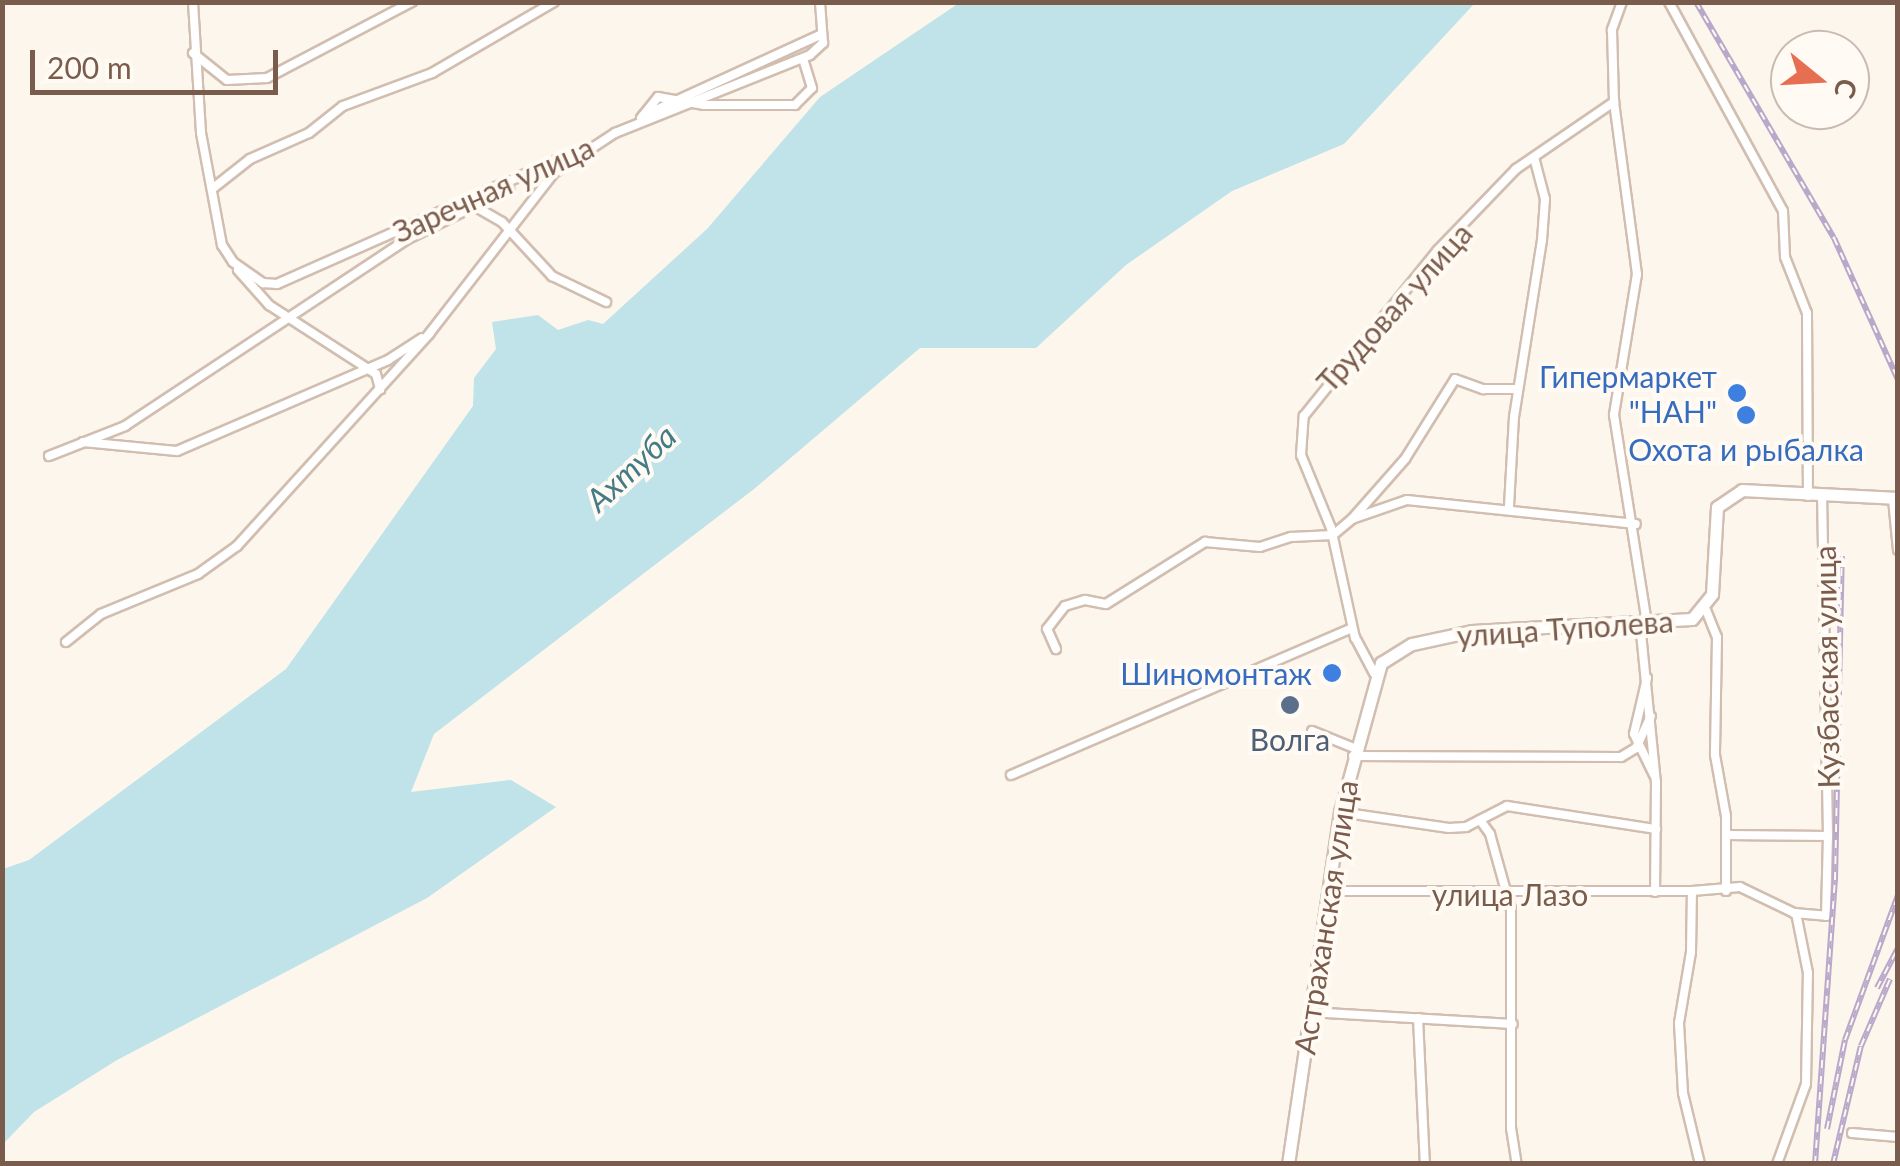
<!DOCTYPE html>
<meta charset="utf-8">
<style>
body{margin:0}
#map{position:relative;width:1900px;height:1166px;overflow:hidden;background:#fdf6ec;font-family:Lato,sans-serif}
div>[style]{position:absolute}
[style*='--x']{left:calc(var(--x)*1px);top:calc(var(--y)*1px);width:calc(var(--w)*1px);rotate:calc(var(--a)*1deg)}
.water>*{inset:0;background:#bfe3e8}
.roads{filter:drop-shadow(2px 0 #d1beb0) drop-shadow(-2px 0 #d1beb0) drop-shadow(0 2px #d1beb0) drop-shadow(0 -2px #d1beb0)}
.street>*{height:8px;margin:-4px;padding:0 4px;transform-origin:4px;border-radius:4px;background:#fff}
.secondary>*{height:11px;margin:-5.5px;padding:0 5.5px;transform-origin:5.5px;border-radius:5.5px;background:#fff}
.rail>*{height:6px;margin-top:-3px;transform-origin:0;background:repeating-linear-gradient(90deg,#fffaf3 0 8px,#b9a8c9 0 16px);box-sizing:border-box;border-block:2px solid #b9a8c9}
.dots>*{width:28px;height:28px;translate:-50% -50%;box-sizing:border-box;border:5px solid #fffaf3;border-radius:50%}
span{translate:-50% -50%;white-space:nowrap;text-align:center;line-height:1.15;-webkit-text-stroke:8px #fffaf3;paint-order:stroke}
.street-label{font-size:30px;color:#7a5c4d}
.shop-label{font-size:30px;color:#366cbe}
.right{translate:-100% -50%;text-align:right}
.service-label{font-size:30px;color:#4e5e75}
.water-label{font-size:32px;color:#437c86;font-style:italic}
.frame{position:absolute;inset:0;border:5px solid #7a5c4d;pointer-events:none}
.north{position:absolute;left:1770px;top:30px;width:100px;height:100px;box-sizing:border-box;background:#fffaf3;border:2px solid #cabbb1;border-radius:50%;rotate:108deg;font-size:28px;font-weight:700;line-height:40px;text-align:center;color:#7a5c4d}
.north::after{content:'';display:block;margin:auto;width:35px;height:45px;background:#e76f51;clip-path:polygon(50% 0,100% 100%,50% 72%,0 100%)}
.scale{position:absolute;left:30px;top:50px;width:248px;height:45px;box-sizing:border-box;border:5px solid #7a5c4d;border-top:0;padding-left:12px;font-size:30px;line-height:35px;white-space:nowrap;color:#7a5c4d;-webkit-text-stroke:8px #fffaf3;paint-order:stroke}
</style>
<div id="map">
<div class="water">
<div style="clip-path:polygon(959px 3px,1475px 3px,1344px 144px,1232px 191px,1126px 265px,1036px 348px,920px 348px,754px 489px,434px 734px,411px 792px,511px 780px,556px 807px,427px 898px,117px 1060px,34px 1112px,3px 1144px,3px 869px,29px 860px,286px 669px,473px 406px,474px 378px,496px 349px,492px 322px,538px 315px,558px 330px,588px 320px,603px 324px,707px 229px,820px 97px)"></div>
</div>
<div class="roads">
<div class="street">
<div style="--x:193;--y:2;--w:131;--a:86.5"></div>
<div style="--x:201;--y:133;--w:114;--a:79.4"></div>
<div style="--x:222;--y:245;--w:20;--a:57"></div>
<div style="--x:233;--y:262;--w:37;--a:35"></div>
<div style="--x:263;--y:283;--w:14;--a:4"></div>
<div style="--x:277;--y:284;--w:324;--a:-23.9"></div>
<div style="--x:1622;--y:2;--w:30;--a:110"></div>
<div style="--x:1612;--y:30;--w:72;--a:88.4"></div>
<div style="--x:1614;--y:102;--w:174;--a:82.4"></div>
<div style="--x:1637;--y:274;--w:143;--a:99.3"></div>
<div style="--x:1614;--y:415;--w:211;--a:81"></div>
<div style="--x:1669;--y:2;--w:238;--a:61.4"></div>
<div style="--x:1783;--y:211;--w:46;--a:87.5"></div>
<div style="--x:1785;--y:257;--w:60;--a:68.6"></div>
<div style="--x:1807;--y:313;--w:183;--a:89.7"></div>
<div style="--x:193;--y:53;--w:43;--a:38.5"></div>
<div style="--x:227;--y:80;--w:40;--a:-2.9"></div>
<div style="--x:267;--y:78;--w:164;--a:-27.7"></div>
<div style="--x:643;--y:116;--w:197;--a:-24.6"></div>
<div style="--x:641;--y:118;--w:27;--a:-51"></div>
<div style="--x:658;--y:97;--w:47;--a:9.9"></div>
<div style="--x:704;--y:105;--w:91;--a:0"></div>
<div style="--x:795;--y:105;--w:24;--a:-45"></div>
<div style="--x:812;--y:88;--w:30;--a:-107"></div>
<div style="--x:212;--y:189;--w:48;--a:-38.3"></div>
<div style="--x:250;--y:159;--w:64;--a:-23.8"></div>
<div style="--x:309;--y:133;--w:43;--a:-38.5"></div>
<div style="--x:343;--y:106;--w:95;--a:-20.3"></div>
<div style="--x:432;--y:73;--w:141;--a:-30.2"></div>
<div style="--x:476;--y:207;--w:30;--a:30"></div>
<div style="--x:502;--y:222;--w:74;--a:47.2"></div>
<div style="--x:552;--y:276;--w:60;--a:25.7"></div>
<div style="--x:238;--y:270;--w:47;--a:48.5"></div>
<div style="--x:269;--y:305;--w:127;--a:32.8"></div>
<div style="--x:376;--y:374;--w:16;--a:75"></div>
<div style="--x:83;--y:442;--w:94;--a:5.5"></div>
<div style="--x:177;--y:451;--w:230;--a:-23.3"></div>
<div style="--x:388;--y:360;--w:40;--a:-32.9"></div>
<div style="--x:49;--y:456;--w:82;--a:-21.5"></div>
<div style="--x:125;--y:426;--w:339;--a:-33.5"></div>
<div style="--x:408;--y:239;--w:113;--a:-26.3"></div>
<div style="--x:1893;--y:499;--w:51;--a:84.4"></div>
<div style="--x:1509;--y:506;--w:89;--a:-86.8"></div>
<div style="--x:1514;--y:417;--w:179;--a:-81"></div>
<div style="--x:1542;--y:240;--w:41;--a:-85.8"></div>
<div style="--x:1545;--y:199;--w:43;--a:-104.7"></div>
<div style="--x:1353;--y:518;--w:79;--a:-48.6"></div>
<div style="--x:1405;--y:459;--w:94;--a:-58"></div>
<div style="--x:1455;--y:379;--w:30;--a:20"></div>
<div style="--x:1483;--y:389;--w:34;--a:0"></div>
<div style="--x:1706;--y:610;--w:29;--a:68"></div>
<div style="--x:1717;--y:637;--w:118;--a:91"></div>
<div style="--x:1715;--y:755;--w:62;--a:79.8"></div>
<div style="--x:1726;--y:816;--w:75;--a:90"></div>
<div style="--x:1640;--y:623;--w:160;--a:84.3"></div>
<div style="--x:1656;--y:782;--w:110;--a:90.5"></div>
<div style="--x:66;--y:642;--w:45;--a:-38.7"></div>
<div style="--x:101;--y:614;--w:105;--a:-22.4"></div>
<div style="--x:198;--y:574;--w:48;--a:-35.7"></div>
<div style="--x:237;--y:546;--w:286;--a:-47.8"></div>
<div style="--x:429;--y:334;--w:204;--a:-52.2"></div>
<div style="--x:554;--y:173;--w:73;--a:-33.3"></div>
<div style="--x:615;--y:133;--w:210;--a:-21.8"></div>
<div style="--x:810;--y:55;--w:18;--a:-43"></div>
<div style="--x:823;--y:43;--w:41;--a:-94.2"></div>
<div style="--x:1056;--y:649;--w:22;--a:-114"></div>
<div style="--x:1047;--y:629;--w:29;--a:-52"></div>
<div style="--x:1065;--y:606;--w:21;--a:-17"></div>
<div style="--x:1085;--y:600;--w:21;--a:11"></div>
<div style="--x:1106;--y:604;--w:117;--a:-32.1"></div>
<div style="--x:1205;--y:542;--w:55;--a:5.2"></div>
<div style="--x:1260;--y:547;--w:33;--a:-18"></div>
<div style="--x:1291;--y:537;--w:42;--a:-2.7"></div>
<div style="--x:1333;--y:535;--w:25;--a:-40"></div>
<div style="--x:1352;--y:519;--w:58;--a:-19.1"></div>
<div style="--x:1407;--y:500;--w:230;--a:6"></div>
<div style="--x:1374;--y:673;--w:40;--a:-118"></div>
<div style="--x:1355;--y:638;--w:113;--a:-102.3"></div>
<div style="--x:1331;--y:528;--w:79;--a:-112.3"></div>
<div style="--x:1301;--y:455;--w:39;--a:-86"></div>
<div style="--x:1304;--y:416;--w:213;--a:-51.1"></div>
<div style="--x:1438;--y:250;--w:112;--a:-46.1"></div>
<div style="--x:1516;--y:169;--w:119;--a:-34.4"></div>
<div style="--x:1647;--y:678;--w:57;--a:103.1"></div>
<div style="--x:1634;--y:734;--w:46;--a:64"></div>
<div style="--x:1312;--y:731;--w:45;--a:22"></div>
<div style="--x:1353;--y:756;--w:268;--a:0.2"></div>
<div style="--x:1621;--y:757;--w:17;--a:-31"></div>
<div style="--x:1636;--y:748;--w:35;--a:-65"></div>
<div style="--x:1011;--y:775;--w:371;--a:-23.3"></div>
<div style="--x:1340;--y:812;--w:110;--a:8.4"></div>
<div style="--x:1449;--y:828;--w:17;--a:-3"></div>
<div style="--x:1466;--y:827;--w:46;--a:-27.1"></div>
<div style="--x:1507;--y:806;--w:151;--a:8.8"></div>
<div style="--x:1480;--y:820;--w:17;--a:54"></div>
<div style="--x:1490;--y:834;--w:78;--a:74.4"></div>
<div style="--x:1511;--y:909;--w:219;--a:90"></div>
<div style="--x:1511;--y:1128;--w:36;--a:81"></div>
<div style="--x:1726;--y:835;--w:102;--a:0.6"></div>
<div style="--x:1828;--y:836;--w:338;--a:-91"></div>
<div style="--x:1328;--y:891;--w:364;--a:0"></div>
<div style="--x:1309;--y:1012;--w:204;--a:3.4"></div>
<div style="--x:1418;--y:1018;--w:146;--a:87.3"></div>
<div style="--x:1852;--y:1133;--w:46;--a:5"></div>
<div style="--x:1700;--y:1164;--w:73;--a:-103.5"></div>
<div style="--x:1683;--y:1093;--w:70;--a:-93.3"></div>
<div style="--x:1679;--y:1023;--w:72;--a:-80.4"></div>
<div style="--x:1691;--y:952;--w:61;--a:-89.1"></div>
<div style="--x:1692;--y:891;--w:48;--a:-4.8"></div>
<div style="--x:1740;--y:887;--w:60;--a:25.7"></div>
<div style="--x:1794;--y:913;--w:32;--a:5"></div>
<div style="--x:1826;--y:916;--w:80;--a:-88.6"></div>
<div style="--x:1777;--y:1164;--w:85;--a:-70.1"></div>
<div style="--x:1806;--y:1084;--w:111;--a:-89"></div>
<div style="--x:1808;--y:973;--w:61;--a:-101.3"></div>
</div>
<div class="secondary">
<div style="--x:1288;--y:1164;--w:356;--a:-81.6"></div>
<div style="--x:1340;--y:812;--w:155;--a:-74.6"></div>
<div style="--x:1381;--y:663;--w:36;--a:-32"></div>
<div style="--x:1412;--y:644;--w:61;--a:-12.2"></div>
<div style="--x:1472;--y:631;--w:220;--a:-3.1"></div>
<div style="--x:1692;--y:619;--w:32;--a:-51"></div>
<div style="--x:1712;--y:594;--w:87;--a:-86.7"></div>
<div style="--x:1717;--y:507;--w:30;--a:-34"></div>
<div style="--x:1742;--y:490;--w:156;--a:2.9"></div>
</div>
</div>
<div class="rail">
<div style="--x:1696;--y:2;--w:273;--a:59.7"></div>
<div style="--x:1834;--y:238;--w:156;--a:65.7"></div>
<div style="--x:1877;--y:988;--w:45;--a:-62.3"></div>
<div style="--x:1827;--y:1129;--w:91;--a:-78.6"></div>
<div style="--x:1845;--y:1040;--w:154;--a:-69.9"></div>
<div style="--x:1815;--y:1164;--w:285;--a:-86"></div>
<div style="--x:1835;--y:880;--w:324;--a:-88.8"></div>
<div style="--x:1833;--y:1164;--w:121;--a:-76.7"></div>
<div style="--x:1861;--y:1046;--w:73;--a:-66.6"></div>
</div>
<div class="dots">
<div style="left:1737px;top:393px;background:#3f7fe0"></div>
<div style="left:1746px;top:415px;background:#3f7fe0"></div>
<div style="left:1332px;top:673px;background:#3f7fe0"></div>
<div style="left:1290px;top:705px;background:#5c6f8a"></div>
</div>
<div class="street-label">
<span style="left:493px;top:189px;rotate:-24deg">Заречная улица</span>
<span style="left:1394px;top:307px;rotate:-48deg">Трудовая улица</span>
<span style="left:1565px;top:628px;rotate:-4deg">улица Туполева</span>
<span style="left:1826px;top:667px;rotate:-91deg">Кузбасская улица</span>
<span style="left:1510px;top:894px">улица Лазо</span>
<span style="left:1325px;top:917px;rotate:-81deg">Астраханская улица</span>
</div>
<div class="shop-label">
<span class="right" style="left:1717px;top:393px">Гипермаркет<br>"НАН"</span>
<span style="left:1746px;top:449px">Охота и рыбалка</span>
<span class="right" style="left:1312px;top:673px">Шиномонтаж</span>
</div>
<div class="service-label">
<span style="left:1290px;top:739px">Волга</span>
</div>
<div class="water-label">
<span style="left:631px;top:468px;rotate:-43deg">Ахтуба</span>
</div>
<div class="frame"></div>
<div class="north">С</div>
<div class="scale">200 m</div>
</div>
